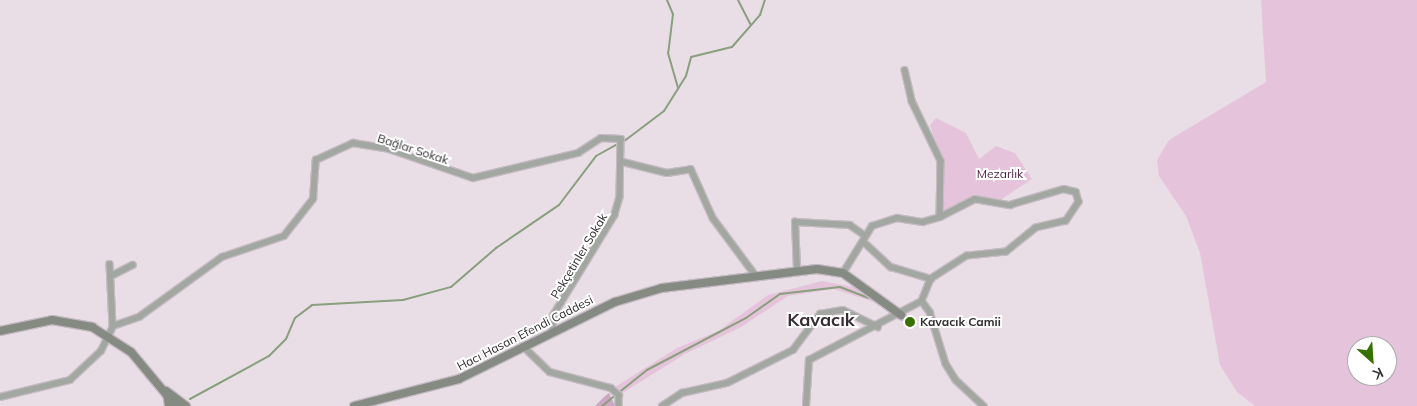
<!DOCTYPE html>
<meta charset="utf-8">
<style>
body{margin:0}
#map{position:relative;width:1417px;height:406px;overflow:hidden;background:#eadee6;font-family:Mulish,sans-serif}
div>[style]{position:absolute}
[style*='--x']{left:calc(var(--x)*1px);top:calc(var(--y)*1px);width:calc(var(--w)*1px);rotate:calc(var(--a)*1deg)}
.green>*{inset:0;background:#e5c4db}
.forest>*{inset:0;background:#cba7c1}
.stream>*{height:2px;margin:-1px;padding:0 1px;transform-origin:1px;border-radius:1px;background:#899f7e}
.roads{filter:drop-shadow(1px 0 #c5bbc2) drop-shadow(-1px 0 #c5bbc2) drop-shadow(0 1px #c5bbc2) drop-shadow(0 -1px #c5bbc2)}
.street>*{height:5.5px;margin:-2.75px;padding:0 2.75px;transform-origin:2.75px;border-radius:2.75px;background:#a3a7a2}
.secondary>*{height:8px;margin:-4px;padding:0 4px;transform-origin:4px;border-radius:4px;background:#858a83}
.dots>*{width:14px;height:14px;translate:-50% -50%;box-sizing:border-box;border:2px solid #fff;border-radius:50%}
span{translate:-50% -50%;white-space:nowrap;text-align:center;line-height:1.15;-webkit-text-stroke:4px #fff;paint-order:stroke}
.street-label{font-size:12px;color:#322e31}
.park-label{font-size:12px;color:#4b1e41}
.poi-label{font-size:12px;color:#322e31;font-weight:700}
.left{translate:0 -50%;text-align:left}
.district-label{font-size:18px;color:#372e34;font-weight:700}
.north{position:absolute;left:1347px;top:336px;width:50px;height:50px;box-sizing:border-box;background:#fff;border:1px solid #adabad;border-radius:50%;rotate:154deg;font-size:14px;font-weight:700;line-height:20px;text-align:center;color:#322e31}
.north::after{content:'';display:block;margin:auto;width:18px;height:22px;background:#367000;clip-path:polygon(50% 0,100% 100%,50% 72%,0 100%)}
</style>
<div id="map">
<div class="green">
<div style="clip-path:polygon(evenodd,1261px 0,1417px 0,1417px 406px,1255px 406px,1237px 392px,1220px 365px,1200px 253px,1186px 216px,1159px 176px,1157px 160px,1169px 140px,1266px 82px,1261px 0,1357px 346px,1387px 346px,1387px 376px,1357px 376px,1357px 346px)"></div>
<div style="clip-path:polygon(936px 118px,966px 133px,979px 159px,996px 146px,1015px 153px,1032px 179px,999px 201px,974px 197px,942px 214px,944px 170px,930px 125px)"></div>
<div style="clip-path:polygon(822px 281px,859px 288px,877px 303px,834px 289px,788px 296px,741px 327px,685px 354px,621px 394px,615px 387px,677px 348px,718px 331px,768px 295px)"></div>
</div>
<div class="forest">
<div style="clip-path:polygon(609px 393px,615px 406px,595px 406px,605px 396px)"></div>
</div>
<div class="stream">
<div style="--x:667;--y:0;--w:15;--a:67"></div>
<div style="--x:673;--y:14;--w:39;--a:97"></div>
<div style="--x:668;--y:53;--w:37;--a:74"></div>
<div style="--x:738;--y:0;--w:27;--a:63"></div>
<div style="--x:623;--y:142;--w:51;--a:-37.1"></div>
<div style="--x:664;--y:111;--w:41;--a:-57.8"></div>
<div style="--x:686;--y:76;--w:20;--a:-75"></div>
<div style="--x:691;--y:57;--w:42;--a:-13.7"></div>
<div style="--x:732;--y:47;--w:43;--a:-48.8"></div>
<div style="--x:760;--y:15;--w:16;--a:-72"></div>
<div style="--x:190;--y:399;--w:90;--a:-28.6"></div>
<div style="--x:269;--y:356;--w:24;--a:-45"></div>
<div style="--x:286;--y:339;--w:23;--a:-67"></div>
<div style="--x:295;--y:318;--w:21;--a:-37"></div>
<div style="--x:312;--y:305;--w:91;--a:-3.1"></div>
<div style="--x:403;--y:300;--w:50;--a:-15.2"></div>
<div style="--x:451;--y:287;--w:60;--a:-40.9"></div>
<div style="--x:496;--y:248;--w:76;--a:-34.3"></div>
<div style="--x:559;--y:205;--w:61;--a:-52.9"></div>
<div style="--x:596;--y:156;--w:26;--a:-29"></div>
<div style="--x:602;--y:406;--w:58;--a:-38.7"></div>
<div style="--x:647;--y:370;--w:112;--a:-27.7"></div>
<div style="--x:746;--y:318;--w:42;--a:-35.2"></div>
<div style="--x:780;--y:294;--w:60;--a:-6.7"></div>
<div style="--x:840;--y:287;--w:30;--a:21"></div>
</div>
<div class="roads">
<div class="street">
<div style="--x:905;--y:70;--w:32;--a:77"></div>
<div style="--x:912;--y:101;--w:67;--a:64.2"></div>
<div style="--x:941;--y:161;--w:56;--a:91"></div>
<div style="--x:623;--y:162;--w:45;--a:14"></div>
<div style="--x:667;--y:173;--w:24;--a:-9"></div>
<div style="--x:691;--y:169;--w:54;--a:65.8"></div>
<div style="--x:713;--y:218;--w:72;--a:53.4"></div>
<div style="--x:864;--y:242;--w:37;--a:43"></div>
<div style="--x:891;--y:267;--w:42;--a:16.7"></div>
<div style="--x:110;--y:264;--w:62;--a:87.2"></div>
<div style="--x:797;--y:269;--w:47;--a:-92.4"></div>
<div style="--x:795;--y:222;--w:55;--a:3.1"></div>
<div style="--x:850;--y:225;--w:19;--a:35"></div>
<div style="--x:843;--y:273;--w:55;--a:-58.3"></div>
<div style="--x:872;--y:226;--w:26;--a:-18"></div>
<div style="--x:897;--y:218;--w:26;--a:9"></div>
<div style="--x:923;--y:222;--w:18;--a:-16"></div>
<div style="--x:940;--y:217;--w:39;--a:-27"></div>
<div style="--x:975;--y:199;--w:36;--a:10"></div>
<div style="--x:1010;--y:205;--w:56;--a:-16.5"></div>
<div style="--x:1064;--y:189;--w:12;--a:14"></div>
<div style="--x:1076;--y:192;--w:10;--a:73"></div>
<div style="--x:1079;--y:202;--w:23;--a:124"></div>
<div style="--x:1066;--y:221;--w:31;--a:167"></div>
<div style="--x:1036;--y:228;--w:38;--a:141"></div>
<div style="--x:1006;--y:252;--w:39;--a:174"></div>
<div style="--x:967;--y:256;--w:43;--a:147.4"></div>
<div style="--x:931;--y:279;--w:24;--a:112"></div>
<div style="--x:113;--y:275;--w:22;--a:-27"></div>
<div style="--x:922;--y:301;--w:14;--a:54"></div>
<div style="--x:930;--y:312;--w:54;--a:72.9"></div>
<div style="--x:946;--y:364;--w:19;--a:58"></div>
<div style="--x:956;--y:380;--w:38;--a:43"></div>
<div style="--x:523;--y:346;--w:37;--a:44"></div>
<div style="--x:550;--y:372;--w:63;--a:14.7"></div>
<div style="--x:611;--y:388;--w:11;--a:41"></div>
<div style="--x:619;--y:395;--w:11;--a:90"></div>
<div style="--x:0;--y:397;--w:72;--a:-13.7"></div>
<div style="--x:70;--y:380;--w:42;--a:-43.1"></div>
<div style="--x:101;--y:351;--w:28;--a:-64"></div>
<div style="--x:113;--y:326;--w:28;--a:-19"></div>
<div style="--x:139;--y:317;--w:102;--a:-35.9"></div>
<div style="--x:222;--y:257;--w:65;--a:-18.7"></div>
<div style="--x:284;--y:236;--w:47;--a:-51.9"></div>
<div style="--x:313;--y:199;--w:39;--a:-86"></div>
<div style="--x:316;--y:160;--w:41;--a:-24.7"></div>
<div style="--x:353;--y:143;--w:36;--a:9"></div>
<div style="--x:389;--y:149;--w:89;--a:19"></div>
<div style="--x:473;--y:178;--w:108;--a:-13.4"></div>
<div style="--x:578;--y:153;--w:27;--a:-33"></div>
<div style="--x:601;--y:138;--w:20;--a:3"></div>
<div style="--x:621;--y:139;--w:58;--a:91"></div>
<div style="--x:620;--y:197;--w:19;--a:106"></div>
<div style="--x:615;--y:215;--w:117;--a:121.4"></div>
<div style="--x:554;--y:315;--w:15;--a:94"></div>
<div style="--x:662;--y:406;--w:24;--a:-33"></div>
<div style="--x:682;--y:393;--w:46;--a:-12.5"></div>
<div style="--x:727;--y:383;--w:74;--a:-26.6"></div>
<div style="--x:793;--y:350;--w:45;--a:-53.1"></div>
<div style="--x:820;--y:314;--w:23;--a:-10"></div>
<div style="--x:843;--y:310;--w:39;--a:26"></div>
<div style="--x:806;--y:406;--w:46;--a:-86.3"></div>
<div style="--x:809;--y:360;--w:127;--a:-27.6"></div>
</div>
<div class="secondary">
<div style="--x:0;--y:331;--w:53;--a:-11.9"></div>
<div style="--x:52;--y:320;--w:41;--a:9.9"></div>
<div style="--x:92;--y:327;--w:46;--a:32.7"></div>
<div style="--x:131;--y:352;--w:70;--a:50.2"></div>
<div style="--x:166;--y:391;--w:25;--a:37"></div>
<div style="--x:167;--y:393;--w:13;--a:81"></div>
<div style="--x:354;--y:406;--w:108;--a:-14.4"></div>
<div style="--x:459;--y:379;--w:174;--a:-26.3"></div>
<div style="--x:615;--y:302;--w:49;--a:-16.6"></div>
<div style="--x:662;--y:288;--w:156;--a:-7"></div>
<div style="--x:817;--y:269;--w:26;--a:9"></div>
<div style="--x:843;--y:273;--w:72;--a:35.9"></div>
</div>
</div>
<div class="dots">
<div style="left:910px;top:322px;background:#367000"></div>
</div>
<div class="street-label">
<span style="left:413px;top:149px;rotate:18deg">Bağlar Sokak</span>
<span style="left:579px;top:256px;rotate:-59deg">Pekçetinler Sokak</span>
<span style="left:525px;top:333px;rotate:-27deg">Hacı Hasan Efendi Caddesi</span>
</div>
<div class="park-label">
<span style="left:1000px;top:174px">Mezarlık</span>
</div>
<div class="poi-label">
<span class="left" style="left:920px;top:322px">Kavacık Camii</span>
</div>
<div class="district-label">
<span style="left:821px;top:320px">Kavacık</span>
</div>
<div class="north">K</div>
</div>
